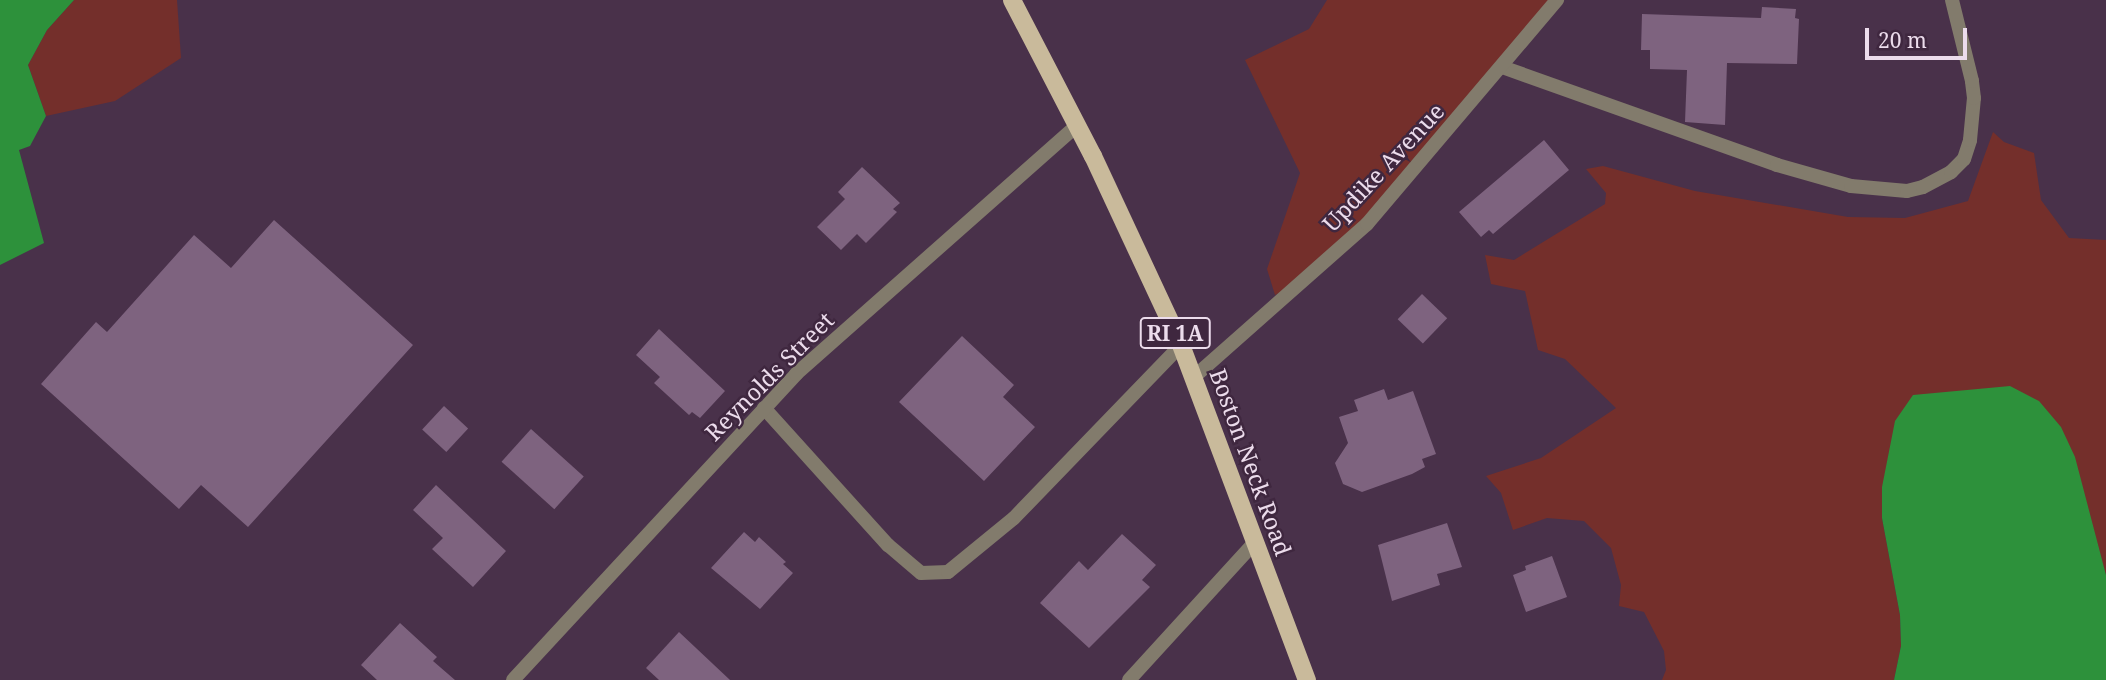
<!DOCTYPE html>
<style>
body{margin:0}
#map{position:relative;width:2106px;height:680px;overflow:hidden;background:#49314a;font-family:"Noto Serif",serif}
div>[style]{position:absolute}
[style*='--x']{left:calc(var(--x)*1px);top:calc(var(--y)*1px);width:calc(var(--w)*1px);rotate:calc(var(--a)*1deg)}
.green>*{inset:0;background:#742f2b}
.water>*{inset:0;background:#2d913b}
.building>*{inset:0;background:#7e637f;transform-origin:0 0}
.service>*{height:14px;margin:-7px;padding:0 7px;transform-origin:7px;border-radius:7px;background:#827b6c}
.minor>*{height:14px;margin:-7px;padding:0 7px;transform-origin:7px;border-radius:7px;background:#827b6c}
.tertiary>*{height:14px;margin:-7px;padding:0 7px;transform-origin:7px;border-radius:7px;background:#827b6c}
.primary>*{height:18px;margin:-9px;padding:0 9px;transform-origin:9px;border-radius:9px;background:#c9ba9b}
span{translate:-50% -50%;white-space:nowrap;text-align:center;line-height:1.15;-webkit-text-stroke:5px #3f273f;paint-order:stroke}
.shield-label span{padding:2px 5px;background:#3f273f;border:2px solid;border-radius:5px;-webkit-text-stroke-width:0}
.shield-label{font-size:21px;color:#ecdcec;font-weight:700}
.street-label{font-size:23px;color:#ecdcec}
.scale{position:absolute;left:1865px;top:28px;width:102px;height:32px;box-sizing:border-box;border:4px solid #ecdcec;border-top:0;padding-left:9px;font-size:21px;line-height:24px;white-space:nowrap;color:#ecdcec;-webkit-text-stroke:5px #3f273f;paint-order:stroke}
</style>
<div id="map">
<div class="green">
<div style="clip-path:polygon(74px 0,177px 0,181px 58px,115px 101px,46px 116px,28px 65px,47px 30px)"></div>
<div style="clip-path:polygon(1327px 0,1561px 0,1373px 224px,1294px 285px,1275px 295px,1267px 269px,1300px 173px,1245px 60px,1309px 29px)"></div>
<div style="clip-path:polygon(1993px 132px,2004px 142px,2034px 153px,2041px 200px,2069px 238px,2106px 240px,2106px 575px,2090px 523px,1882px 518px,1900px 615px,1901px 646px,1894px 680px,1662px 680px,1666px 670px,1664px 651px,1644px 612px,1619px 606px,1621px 585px,1611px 548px,1584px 521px,1547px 518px,1513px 530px,1501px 493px,1486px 476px,1541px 458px,1616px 408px,1565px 359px,1538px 350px,1525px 291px,1491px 284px,1485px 255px,1514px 260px,1605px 204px,1606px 193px,1586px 169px,1603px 166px,1695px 191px,1848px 217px,1905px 218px,1968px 201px)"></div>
</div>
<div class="water">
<div style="clip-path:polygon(0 0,74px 0,47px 30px,28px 65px,46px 116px,30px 146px,19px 150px,44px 243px,0 265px)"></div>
<div style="clip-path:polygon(2010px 386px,2039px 401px,2061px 427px,2075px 457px,2106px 575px,2106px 680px,1894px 680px,1901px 646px,1900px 615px,1882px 518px,1882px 487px,1895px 421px,1913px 395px)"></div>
</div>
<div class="building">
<div style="clip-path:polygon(1762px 7px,1796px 9px,1795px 18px,1799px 19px,1797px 64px,1727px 63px,1725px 125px,1685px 122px,1687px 70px,1650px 69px,1650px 50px,1641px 50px,1642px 14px,1761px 18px)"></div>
<div style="clip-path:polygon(1544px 140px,1569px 170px,1493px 234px,1489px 230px,1481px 237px,1459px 212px)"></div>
<div style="clip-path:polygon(862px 167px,900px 203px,893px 209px,897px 212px,866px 243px,857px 234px,841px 250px,817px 227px,845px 199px,838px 192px)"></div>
<div style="clip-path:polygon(274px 220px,413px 345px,248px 527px,201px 485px,179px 509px,41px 384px,96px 322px,107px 332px,194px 235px,231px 268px)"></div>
<div style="left:1422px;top:294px;width:35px;height:35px;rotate:44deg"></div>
<div style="clip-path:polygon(659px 329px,725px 391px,700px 418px,692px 412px,689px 415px,654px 383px,660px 377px,636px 355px)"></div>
<div style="clip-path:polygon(962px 336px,1014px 385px,1003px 397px,1035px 427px,984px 481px,899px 402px)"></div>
<div style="clip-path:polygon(1384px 389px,1388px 400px,1413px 391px,1436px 454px,1422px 459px,1425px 467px,1412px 474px,1362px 492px,1343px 484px,1335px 463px,1348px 443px,1339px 417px,1358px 411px,1354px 400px)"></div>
<div style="left:444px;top:406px;width:33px;height:32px;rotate:43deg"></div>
<div style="left:531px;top:429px;width:71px;height:44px;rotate:42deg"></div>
<div style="clip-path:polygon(436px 485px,506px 551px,473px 587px,432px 549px,443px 538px,413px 510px)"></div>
<div style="clip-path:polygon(1447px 523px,1462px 567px,1437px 574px,1440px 585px,1392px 601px,1378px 545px)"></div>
<div style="clip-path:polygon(744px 532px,755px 542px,759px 537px,786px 562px,783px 564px,793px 573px,760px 609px,711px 568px)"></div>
<div style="clip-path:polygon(1122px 534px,1156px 565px,1142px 580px,1150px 587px,1089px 648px,1040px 603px,1079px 561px,1088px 570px)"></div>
<div style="clip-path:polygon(1552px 556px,1567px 597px,1526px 612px,1513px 575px,1526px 570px,1525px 566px)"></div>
<div style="clip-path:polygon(400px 623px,437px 657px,433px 661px,455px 680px,377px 680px,361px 665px)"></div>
<div style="clip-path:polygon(679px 632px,730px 680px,659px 680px,646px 668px)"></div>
</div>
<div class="service">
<div style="--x:1502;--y:67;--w:292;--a:19.6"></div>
<div style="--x:1777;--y:165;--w:77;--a:15.8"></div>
<div style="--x:1851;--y:186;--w:56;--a:5.1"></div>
<div style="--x:1907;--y:191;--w:16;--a:-14"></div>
<div style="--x:1923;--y:187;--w:32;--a:-28"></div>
<div style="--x:1951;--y:172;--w:18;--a:-45"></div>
<div style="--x:1964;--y:159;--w:20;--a:-72"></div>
<div style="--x:1970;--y:140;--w:42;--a:-84.6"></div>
<div style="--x:1974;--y:98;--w:17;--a:-97"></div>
<div style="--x:1972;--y:81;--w:83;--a:-103.9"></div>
<div style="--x:764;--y:408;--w:185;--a:47.9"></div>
<div style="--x:888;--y:545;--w:43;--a:40.3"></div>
<div style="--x:921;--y:573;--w:27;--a:-2"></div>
<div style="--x:948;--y:572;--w:85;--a:-39.3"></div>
<div style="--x:1014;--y:518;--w:240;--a:-46"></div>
</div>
<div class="minor">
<div style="--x:513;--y:680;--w:417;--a:-47.2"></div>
<div style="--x:796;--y:374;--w:375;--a:-41.5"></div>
<div style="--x:1129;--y:680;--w:187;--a:-47.6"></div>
</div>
<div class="tertiary">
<div style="--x:1194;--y:377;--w:231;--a:-41.5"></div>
<div style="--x:1367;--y:224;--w:294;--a:-49.7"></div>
</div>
<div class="primary">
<div style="--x:1012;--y:0;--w:176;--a:62.6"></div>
<div style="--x:1093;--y:156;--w:208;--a:65"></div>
<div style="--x:1181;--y:345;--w:358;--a:69.4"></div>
</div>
<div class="shield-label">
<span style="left:1175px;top:333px">RI 1A</span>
</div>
<div class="street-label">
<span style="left:1383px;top:167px;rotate:-47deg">Updike Avenue</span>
<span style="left:769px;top:376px;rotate:-45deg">Reynolds Street</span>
<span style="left:1251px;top:462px;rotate:70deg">Boston Neck Road</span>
</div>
<div class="scale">20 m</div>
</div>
